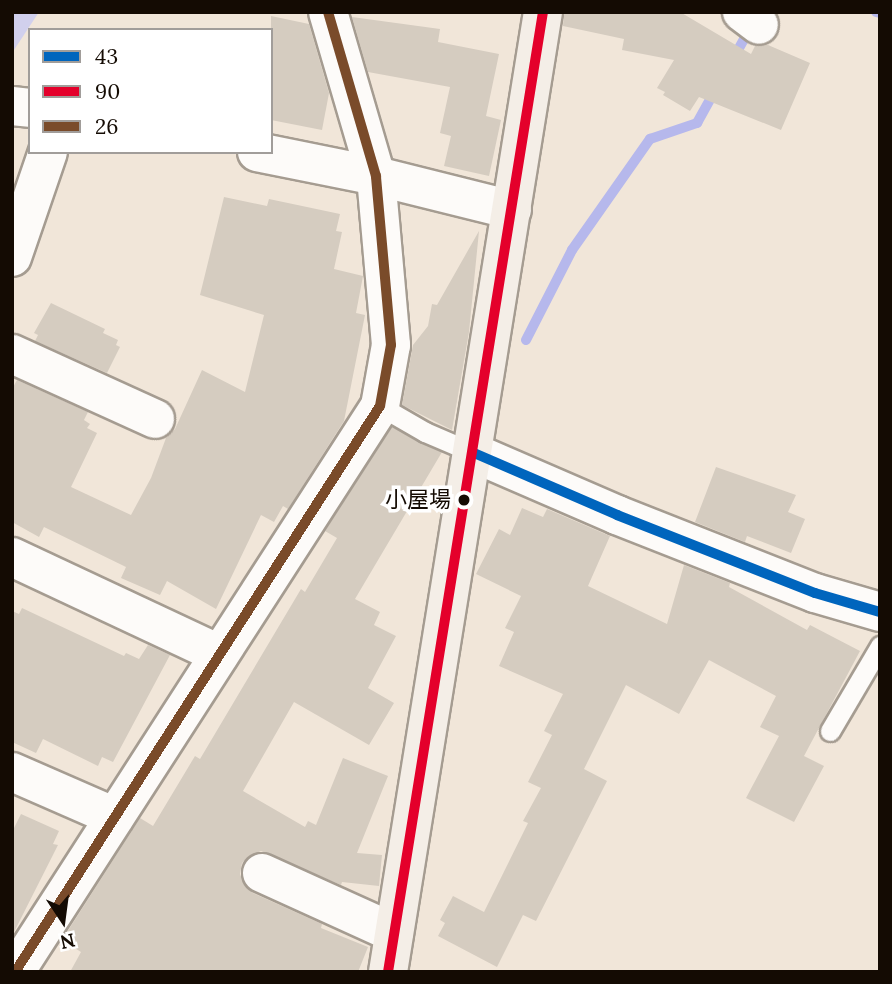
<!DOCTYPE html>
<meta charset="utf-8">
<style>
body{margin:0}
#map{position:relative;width:892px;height:984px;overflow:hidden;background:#f1e6d9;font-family:Lora,"Noto Sans JP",serif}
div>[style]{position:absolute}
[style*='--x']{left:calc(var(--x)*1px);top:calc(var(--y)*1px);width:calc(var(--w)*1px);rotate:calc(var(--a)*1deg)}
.green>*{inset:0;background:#d1d0ed}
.stream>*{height:10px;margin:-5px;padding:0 5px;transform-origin:5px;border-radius:5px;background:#b6b8ec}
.building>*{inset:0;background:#d5ccc0}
.roads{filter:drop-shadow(2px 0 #a59c91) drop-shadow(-2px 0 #a59c91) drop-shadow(0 2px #a59c91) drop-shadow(0 -2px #a59c91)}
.service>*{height:19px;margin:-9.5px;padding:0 9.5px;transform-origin:9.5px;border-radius:9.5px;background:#fdfbf9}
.minor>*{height:38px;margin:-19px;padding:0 19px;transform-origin:19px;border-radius:19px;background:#fdfbf9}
.tertiary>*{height:38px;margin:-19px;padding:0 19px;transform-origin:19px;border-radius:19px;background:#fdfbf9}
.primary>*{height:38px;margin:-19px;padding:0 19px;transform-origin:19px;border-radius:19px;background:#f4eee7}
.bus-1>*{height:10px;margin:-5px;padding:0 5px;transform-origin:5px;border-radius:5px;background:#0065bd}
.bus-2>*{height:10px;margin:-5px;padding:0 5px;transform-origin:5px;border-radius:5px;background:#e4002b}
.bus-3>*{height:10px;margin:-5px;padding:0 5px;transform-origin:5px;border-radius:5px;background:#7a4b2a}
.dots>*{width:19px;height:19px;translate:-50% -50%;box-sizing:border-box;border:4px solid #fff;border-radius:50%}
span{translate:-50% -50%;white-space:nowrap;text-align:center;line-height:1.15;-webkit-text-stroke:7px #fff;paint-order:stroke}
.bus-label{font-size:22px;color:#140b03}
.right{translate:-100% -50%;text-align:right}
.frame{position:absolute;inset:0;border:14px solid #140b03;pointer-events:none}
.legend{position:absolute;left:28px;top:28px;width:245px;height:126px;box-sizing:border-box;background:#fff;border:2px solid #a19d9a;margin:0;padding:9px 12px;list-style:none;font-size:21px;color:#140b03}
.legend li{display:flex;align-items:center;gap:14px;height:35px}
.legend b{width:35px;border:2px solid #a19d9a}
.north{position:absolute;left:28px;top:886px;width:70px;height:70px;-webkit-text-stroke:5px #fff;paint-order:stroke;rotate:167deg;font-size:19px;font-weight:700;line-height:28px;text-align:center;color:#140b03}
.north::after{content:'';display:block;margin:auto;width:24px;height:32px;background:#140b03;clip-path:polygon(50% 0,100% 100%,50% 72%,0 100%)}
</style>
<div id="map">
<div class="green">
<div style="clip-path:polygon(12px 12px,39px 12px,12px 53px)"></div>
</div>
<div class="stream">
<div style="--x:876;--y:12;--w:4;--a:14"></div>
<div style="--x:733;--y:59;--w:37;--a:-61"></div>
<div style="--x:526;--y:340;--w:101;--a:-62.9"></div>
<div style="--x:572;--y:250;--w:136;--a:-54.9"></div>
<div style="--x:650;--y:139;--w:50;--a:-18.8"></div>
<div style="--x:697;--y:123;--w:37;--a:-61"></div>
</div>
<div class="building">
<div style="clip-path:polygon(564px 12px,680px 12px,751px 54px,755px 46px,768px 45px,810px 63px,781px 130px,699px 97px,690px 111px,663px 95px,665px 92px,657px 88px,674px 60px,622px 50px,624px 39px,563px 26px)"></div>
<div style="clip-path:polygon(271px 16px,309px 24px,329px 93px,322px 130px,271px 120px)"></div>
<div style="clip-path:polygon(352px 17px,440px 29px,438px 42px,499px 54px,486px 116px,501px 120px,489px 176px,444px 166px,451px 136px,440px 133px,450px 87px,368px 72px)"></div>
<div style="clip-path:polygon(224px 197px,267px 206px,269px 199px,340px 214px,336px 231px,342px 232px,334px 269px,363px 276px,356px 313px,365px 315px,344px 421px,288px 509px,283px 506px,274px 522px,261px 515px,216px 609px,167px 581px,160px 595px,121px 578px,126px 567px,44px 527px,39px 537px,12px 522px,12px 389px,17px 380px,88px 412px,84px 420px,90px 424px,87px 428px,97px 433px,71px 487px,131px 515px,151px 478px,166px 438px,175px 429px,202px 370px,245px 392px,264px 315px,200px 295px)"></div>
<div style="clip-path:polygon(479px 231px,469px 332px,452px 430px,402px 405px,413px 345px,428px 326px,432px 304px,437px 305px)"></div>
<div style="clip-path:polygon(51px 303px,105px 329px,103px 333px,118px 340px,116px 345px,120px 347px,107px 373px,35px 341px,38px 335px,34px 333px)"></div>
<div style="clip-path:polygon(392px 427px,442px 452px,355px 599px,380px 612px,374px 625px,396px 636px,368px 688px,394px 703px,369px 745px,294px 702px,243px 791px,305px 827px,308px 821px,316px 825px,343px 758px,388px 776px,357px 853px,382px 855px,379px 886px,342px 882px,341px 885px,261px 851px,249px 856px,242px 863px,240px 874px,244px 885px,253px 893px,322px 924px,321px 928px,368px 947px,358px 972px,70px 972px,81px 952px,62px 940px,140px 818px,153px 826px,195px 756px,200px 759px,301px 589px,305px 592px,337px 538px,325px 531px)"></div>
<div style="clip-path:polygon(716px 467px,796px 495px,788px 512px,805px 519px,791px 553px,747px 536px,745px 542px,695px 522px)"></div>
<div style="clip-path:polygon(522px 508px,543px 517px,547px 509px,610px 536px,588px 586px,667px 624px,684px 565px,730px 583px,729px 587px,807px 630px,810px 625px,860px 651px,804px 756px,824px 766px,794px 822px,746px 798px,779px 736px,760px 727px,776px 696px,709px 660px,679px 714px,626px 685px,584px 769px,607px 781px,536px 921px,523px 915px,497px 967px,438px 936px,445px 923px,440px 920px,453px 896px,484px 912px,528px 823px,523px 821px,541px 788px,528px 782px,552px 735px,544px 731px,563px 694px,499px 666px,514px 632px,505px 628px,521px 596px,476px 574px,499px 529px,510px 535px)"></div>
<div style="clip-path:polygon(22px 608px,124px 656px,126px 653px,139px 659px,148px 645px,170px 655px,113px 762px,102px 757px,98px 766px,43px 739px,36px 753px,12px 742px,12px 611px,19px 614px)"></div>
<div style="clip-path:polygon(21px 814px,59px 831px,53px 844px,58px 845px,12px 936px,12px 832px)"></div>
</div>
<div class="roads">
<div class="service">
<div style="--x:380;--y:406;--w:52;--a:30"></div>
<div style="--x:425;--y:432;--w:53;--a:23.2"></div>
<div style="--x:830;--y:731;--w:99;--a:-59.5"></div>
</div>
<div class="minor">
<div style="--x:742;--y:12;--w:21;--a:37"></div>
<div style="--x:12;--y:257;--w:111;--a:-71.1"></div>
<div style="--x:12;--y:354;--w:157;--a:24.4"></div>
<div style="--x:474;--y:453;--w:156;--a:23.4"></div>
<div style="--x:617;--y:515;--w:213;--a:21.5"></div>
<div style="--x:815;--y:593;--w:68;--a:16.3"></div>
<div style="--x:12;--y:557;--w:229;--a:25.1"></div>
<div style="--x:12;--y:772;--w:112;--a:23.6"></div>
<div style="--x:262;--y:873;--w:145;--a:24.4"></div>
<div style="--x:15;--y:972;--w:673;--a:-57.18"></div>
<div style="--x:380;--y:406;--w:62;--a:-79.8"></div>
<div style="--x:391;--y:345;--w:170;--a:-95.1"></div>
<div style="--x:376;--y:176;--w:171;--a:-106.3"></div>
</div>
<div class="tertiary">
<div style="--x:12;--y:106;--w:18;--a:6"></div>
<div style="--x:257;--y:152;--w:121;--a:11.4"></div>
<div style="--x:376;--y:176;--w:140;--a:14"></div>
</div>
<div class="primary">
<div style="--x:388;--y:972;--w:972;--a:-80.83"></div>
</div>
</div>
<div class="bus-1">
<div style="--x:474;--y:453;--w:156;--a:23.4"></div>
<div style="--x:617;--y:515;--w:213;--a:21.5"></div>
<div style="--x:815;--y:593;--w:68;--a:16.3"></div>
</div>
<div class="bus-2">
<div style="--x:388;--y:972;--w:972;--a:-80.83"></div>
</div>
<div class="bus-3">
<div style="--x:15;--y:972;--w:673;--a:-57.18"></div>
<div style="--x:380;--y:406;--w:62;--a:-79.8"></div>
<div style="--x:391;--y:345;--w:170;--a:-95.1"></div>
<div style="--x:376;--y:176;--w:171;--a:-106.3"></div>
</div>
<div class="dots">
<div style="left:464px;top:500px;background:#140b03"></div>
</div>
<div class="bus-label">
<span class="right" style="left:451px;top:500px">小屋場</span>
</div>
<div class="frame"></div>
<ul class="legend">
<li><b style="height:9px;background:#0065bd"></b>43</li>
<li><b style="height:9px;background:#e4002b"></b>90</li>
<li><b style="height:9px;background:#7a4b2a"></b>26</li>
</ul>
<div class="north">N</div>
</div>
